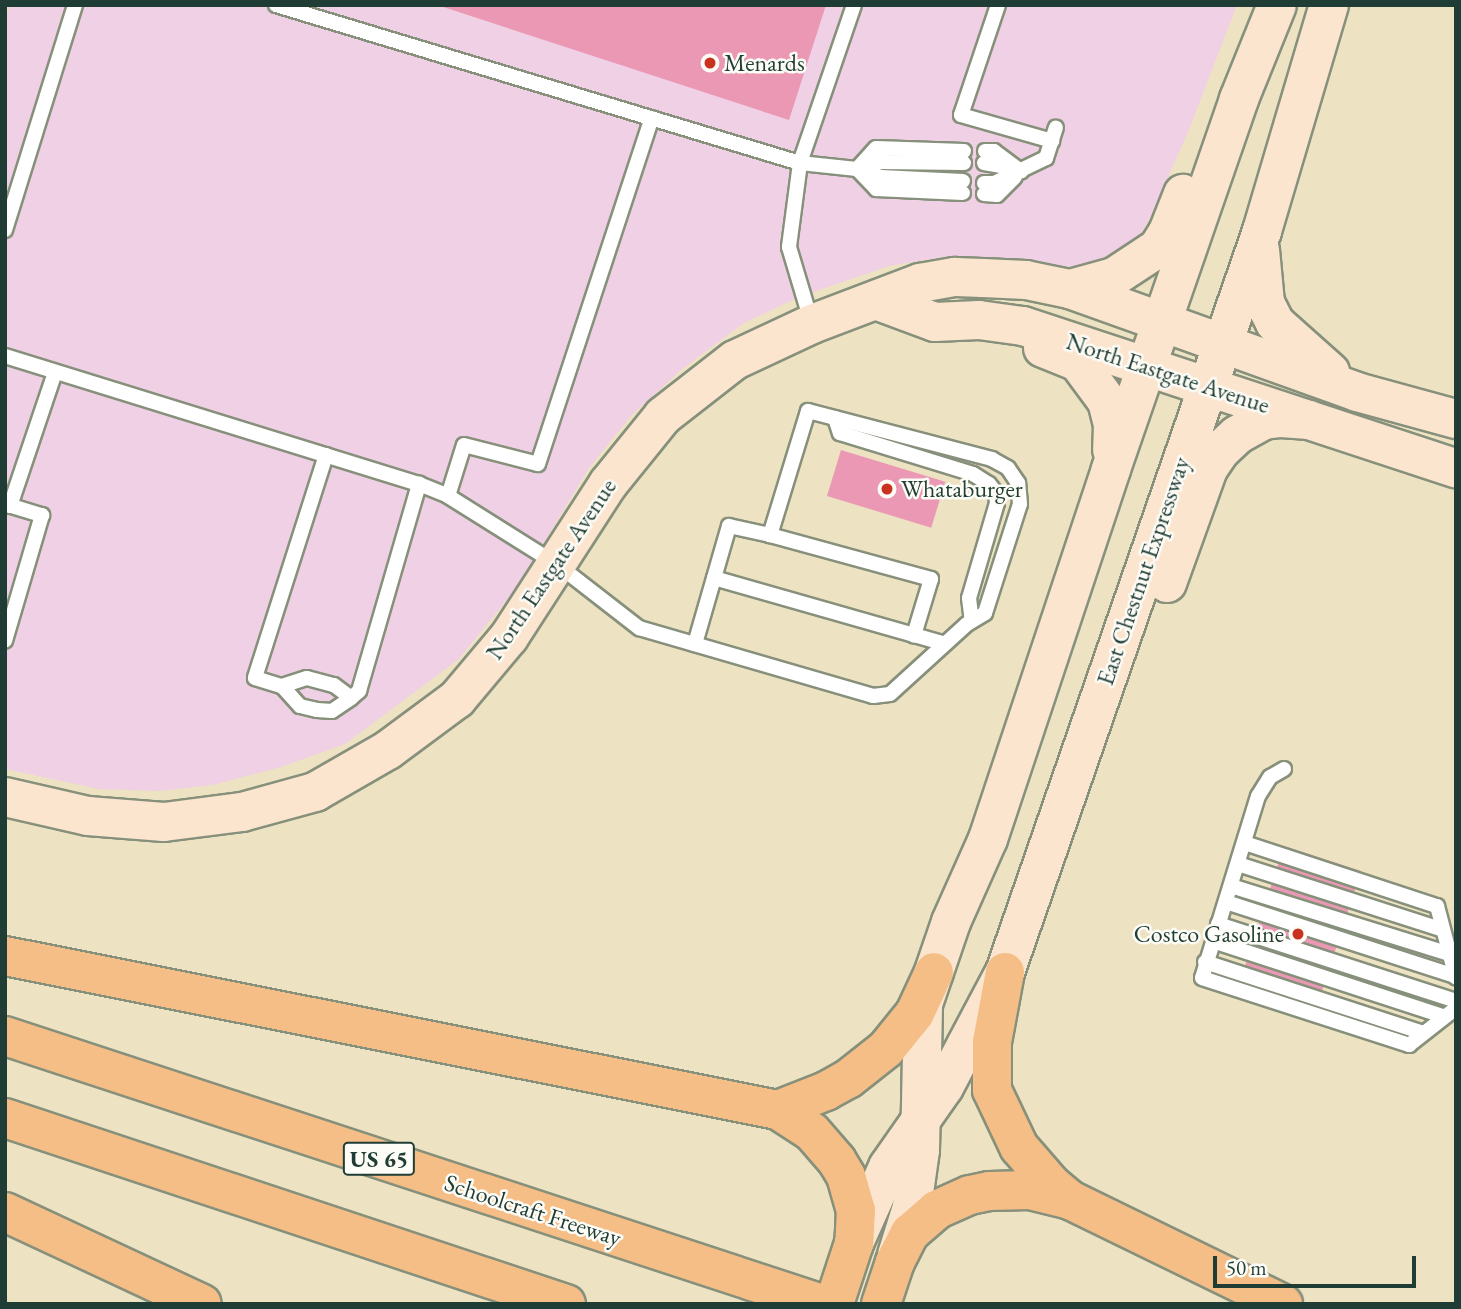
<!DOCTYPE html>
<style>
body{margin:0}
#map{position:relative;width:1461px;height:1309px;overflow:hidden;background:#ede2c2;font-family:"EB Garamond",serif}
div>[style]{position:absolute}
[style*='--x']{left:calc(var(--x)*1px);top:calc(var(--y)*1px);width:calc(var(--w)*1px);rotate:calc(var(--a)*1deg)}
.built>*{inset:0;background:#f0d0e5}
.building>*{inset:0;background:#ea98b3;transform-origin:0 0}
.roads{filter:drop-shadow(2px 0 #86907b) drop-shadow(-2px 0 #86907b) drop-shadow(0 2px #86907b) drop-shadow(0 -2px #86907b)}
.lane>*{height:14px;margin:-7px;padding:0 7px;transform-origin:7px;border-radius:7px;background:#fff}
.secondary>*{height:38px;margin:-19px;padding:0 19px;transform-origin:19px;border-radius:19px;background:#fbe5cf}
.primary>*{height:38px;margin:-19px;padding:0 19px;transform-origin:19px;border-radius:19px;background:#f6be87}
.highway>*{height:38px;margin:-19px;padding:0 19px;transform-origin:19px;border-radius:19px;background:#f6be87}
.dots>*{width:19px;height:19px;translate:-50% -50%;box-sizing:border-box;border:4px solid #fdfcf7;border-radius:50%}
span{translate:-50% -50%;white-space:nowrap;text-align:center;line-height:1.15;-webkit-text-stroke:5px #fdfcf7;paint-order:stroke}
.shield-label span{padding:2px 5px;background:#fdfcf7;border:2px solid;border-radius:5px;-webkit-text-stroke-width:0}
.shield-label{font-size:23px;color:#1f3d34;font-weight:700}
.poi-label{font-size:24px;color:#1f3d34}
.left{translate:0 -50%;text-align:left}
.right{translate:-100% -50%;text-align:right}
.street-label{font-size:24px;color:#1f3d34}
.frame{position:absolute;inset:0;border:7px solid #1f3d34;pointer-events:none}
.scale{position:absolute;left:1213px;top:1256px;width:203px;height:32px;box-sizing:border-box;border:4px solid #1f3d34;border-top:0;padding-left:9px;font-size:21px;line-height:24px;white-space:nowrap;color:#1f3d34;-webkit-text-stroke:5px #fdfcf7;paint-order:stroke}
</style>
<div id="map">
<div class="built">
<div style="clip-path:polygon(10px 5px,1237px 5px,1188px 132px,1150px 218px,1133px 247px,1104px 262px,1074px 267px,942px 257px,889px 266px,799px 297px,744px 323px,681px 370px,631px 416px,589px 468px,518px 586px,459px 659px,345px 744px,281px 767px,213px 785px,159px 791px,99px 789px,5px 769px,5px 19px)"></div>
</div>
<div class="building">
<div style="clip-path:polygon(437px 5px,826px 5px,789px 120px)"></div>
<div style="left:841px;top:450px;width:109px;height:48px;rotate:17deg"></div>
<div style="left:1284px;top:846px;width:81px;height:157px;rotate:18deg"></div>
</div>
<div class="roads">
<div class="lane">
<div style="--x:276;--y:5;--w:547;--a:16.78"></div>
<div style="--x:800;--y:163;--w:85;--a:97.5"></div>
<div style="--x:789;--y:247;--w:77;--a:73.4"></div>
<div style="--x:854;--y:5;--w:167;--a:108.9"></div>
<div style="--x:800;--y:163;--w:57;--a:6"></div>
<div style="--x:857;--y:169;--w:28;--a:46"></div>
<div style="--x:876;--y:189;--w:87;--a:2.6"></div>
<div style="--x:998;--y:5;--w:116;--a:108.6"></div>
<div style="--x:961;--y:115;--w:95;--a:15.9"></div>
<div style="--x:985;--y:151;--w:9;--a:0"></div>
<div style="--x:994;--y:151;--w:34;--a:37"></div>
<div style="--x:984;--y:163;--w:29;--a:10"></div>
<div style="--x:858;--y:168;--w:24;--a:-15"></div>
<div style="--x:881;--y:162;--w:83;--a:0.7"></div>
<div style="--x:857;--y:169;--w:28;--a:-48"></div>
<div style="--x:876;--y:148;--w:88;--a:2"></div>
<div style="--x:858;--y:169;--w:24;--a:19"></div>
<div style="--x:881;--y:177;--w:82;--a:2.8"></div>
<div style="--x:984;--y:183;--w:10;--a:0"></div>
<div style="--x:994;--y:183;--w:58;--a:-25.7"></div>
<div style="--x:1046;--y:158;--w:32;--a:-72"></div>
<div style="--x:984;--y:194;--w:13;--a:4"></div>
<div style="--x:997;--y:195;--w:25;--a:-45"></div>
<div style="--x:5;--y:230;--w:236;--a:-72.7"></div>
<div style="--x:5;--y:356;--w:433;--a:17.2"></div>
<div style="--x:419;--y:484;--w:31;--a:22"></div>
<div style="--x:448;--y:496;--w:130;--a:32.1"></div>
<div style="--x:558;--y:565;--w:103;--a:37.9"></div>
<div style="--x:639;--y:628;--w:244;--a:16.2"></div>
<div style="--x:873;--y:696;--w:17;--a:-7"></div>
<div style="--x:890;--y:694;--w:104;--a:-42.3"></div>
<div style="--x:967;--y:624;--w:21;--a:-31"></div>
<div style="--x:985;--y:613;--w:114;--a:-72.2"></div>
<div style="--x:1020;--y:504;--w:21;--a:-95"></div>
<div style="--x:1018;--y:483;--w:18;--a:-124"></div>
<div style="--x:1008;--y:468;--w:18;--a:-151"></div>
<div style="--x:992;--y:459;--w:190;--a:-165.4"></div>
<div style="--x:808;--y:411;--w:130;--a:107"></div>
<div style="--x:770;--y:535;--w:42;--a:-167.6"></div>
<div style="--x:729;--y:526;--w:123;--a:106.1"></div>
<div style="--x:835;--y:418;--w:16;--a:72"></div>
<div style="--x:840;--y:433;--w:139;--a:17.1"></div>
<div style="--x:973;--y:474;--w:19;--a:32"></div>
<div style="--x:989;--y:484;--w:11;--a:52"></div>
<div style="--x:996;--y:493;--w:10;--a:84"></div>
<div style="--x:997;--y:503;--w:99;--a:106.4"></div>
<div style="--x:969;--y:598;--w:23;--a:83"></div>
<div style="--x:326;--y:455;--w:234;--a:107.7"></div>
<div style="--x:255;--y:678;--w:28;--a:17"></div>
<div style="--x:282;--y:686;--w:27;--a:48"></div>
<div style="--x:300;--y:706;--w:17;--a:13"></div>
<div style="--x:317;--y:710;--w:15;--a:4"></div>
<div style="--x:332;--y:711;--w:23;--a:-34"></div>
<div style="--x:448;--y:496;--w:53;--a:-72.6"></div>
<div style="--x:464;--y:445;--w:76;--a:14.4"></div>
<div style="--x:538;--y:464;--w:364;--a:-71.8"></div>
<div style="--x:5;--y:504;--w:39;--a:17"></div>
<div style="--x:42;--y:515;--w:131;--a:106.4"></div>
<div style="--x:10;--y:506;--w:141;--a:-71.4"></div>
<div style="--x:770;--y:535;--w:167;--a:15.3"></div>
<div style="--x:931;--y:579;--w:59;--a:106.9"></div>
<div style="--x:714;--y:578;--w:240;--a:15.9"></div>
<div style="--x:282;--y:686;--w:26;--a:-18"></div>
<div style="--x:307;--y:678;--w:28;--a:15"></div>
<div style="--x:334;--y:685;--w:21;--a:37"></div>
<div style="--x:351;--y:698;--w:11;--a:-41"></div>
<div style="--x:359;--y:691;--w:216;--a:-73.8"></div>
<div style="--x:1284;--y:769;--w:16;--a:150"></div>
<div style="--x:1270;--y:777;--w:22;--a:122"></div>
<div style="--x:1258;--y:796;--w:190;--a:107.1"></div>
<div style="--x:1202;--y:978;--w:218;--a:17.9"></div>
<div style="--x:1409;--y:1045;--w:60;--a:-38.2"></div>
<div style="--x:1245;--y:843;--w:202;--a:18.2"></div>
<div style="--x:1437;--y:906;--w:74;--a:75.2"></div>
<div style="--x:1238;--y:864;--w:213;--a:17.8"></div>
<div style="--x:1231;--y:886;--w:228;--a:17.3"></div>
<div style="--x:1226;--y:902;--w:241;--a:17.9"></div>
<div style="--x:1218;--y:924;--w:250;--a:17.9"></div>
<div style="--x:1213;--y:941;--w:242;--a:18.1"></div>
<div style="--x:1205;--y:962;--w:227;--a:18"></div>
</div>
<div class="secondary">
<div style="--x:1260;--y:250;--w:53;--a:84.6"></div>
<div style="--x:1265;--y:303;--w:22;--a:63"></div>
<div style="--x:1275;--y:323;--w:74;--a:41.7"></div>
<div style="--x:1070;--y:289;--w:46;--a:-15.3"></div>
<div style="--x:1114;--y:277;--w:53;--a:-33.4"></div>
<div style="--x:1158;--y:248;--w:19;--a:-58"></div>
<div style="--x:1168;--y:232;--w:41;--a:-68.5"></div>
<div style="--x:878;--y:301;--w:61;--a:20.2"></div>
<div style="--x:935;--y:322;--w:44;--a:-2.6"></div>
<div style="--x:979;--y:320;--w:44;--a:7.8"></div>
<div style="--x:1023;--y:326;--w:456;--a:18.2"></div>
<div style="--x:1043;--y:348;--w:38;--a:22"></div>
<div style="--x:1078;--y:362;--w:49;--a:53.4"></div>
<div style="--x:1107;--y:401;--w:25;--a:76"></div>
<div style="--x:1113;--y:425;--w:25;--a:92"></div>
<div style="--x:1167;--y:583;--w:121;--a:-70.2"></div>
<div style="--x:1208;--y:469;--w:23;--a:-56"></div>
<div style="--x:1221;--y:450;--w:22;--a:-43"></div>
<div style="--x:1237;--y:435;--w:31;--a:-29"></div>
<div style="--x:1264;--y:420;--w:17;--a:-7"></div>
<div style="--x:1281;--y:418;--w:28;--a:4"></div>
<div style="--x:5;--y:797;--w:85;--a:12.9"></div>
<div style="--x:88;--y:816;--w:76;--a:4.5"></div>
<div style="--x:164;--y:822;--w:79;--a:-7.3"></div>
<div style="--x:242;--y:812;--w:76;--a:-15.3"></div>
<div style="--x:315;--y:792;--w:84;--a:-29.9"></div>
<div style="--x:388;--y:750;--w:86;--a:-36.5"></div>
<div style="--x:457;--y:699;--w:81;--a:-50"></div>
<div style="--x:509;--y:637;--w:182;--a:-57.1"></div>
<div style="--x:608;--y:484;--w:87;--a:-51"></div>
<div style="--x:663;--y:416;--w:91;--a:-37.9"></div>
<div style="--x:735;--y:360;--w:85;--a:-25.1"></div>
<div style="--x:812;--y:324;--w:116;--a:-20.8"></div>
<div style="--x:920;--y:283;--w:36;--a:-10"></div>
<div style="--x:955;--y:277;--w:28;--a:2"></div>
<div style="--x:983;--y:278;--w:43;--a:2.7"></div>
<div style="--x:1026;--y:280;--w:45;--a:11.6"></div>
<div style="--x:1070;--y:289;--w:305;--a:19.7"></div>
<div style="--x:1357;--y:392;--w:103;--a:15.3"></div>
<div style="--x:854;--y:1243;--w:83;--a:-65.9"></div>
<div style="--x:888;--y:1167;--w:98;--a:-55"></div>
<div style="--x:944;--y:1087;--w:130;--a:-62.1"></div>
<div style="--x:1005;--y:972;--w:784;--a:-70.87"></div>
<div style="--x:1262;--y:231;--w:236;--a:-73.5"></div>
<div style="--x:897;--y:1255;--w:50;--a:-72.6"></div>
<div style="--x:912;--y:1207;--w:58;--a:-82"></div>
<div style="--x:920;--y:1150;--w:146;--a:-88.8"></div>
<div style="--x:923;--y:1004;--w:87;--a:-71.1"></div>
<div style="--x:951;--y:922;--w:91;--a:-66"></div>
<div style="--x:988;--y:839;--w:390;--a:-71.6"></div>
<div style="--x:1111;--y:469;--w:392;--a:-70.9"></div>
<div style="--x:1239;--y:99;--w:101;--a:-68"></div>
</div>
<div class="primary">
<div style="--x:834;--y:1304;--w:64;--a:-71.8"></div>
<div style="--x:881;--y:1304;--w:44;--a:-71.6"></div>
</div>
<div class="highway">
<div style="--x:5;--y:956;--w:788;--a:11.27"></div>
<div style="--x:778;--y:1110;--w:40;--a:32.9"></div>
<div style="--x:812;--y:1132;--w:38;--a:49"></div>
<div style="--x:837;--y:1161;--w:17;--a:59"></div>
<div style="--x:846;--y:1176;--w:35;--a:74"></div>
<div style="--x:856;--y:1210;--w:33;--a:93"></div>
<div style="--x:1005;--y:972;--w:71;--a:100.5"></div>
<div style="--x:992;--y:1042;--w:48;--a:90"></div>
<div style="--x:992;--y:1090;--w:63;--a:64.7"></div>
<div style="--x:1019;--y:1147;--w:49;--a:49.1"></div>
<div style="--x:1051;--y:1184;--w:25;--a:40"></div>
<div style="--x:5;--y:1036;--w:860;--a:18.16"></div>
<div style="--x:778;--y:1110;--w:52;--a:-21.6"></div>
<div style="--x:826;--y:1091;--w:25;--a:-29"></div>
<div style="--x:848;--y:1079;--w:48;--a:-38.3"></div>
<div style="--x:886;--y:1049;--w:46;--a:-51.1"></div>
<div style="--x:915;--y:1013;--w:45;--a:-65.1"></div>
<div style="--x:5;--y:1118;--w:591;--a:18.34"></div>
<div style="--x:5;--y:1212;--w:217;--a:25"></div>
<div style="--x:895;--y:1262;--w:33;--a:-63"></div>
<div style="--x:910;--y:1233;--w:35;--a:-41"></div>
<div style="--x:936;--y:1210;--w:37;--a:-24"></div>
<div style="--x:970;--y:1195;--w:19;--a:-12"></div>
<div style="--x:989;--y:1191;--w:41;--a:-1.4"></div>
<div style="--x:1030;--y:1190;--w:41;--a:14"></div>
<div style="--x:1070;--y:1200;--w:237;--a:26"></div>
</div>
</div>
<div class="dots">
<div style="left:710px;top:63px;background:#c8321e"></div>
<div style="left:887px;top:489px;background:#c8321e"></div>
<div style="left:1298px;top:934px;background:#c8321e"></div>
</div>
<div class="shield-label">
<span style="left:379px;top:1159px">US 65</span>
</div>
<div class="poi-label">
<span class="left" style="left:724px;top:63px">Menards</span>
<span class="left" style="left:901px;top:489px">Whataburger</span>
<span class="right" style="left:1284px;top:934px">Costco Gasoline</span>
</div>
<div class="street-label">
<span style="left:1168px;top:373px;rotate:18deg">North Eastgate Avenue</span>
<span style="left:551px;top:569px;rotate:-56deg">North Eastgate Avenue</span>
<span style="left:1143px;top:571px;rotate:-71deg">East Chestnut Expressway</span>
<span style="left:533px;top:1210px;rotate:18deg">Schoolcraft Freeway</span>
</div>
<div class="frame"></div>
<div class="scale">50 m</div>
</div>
